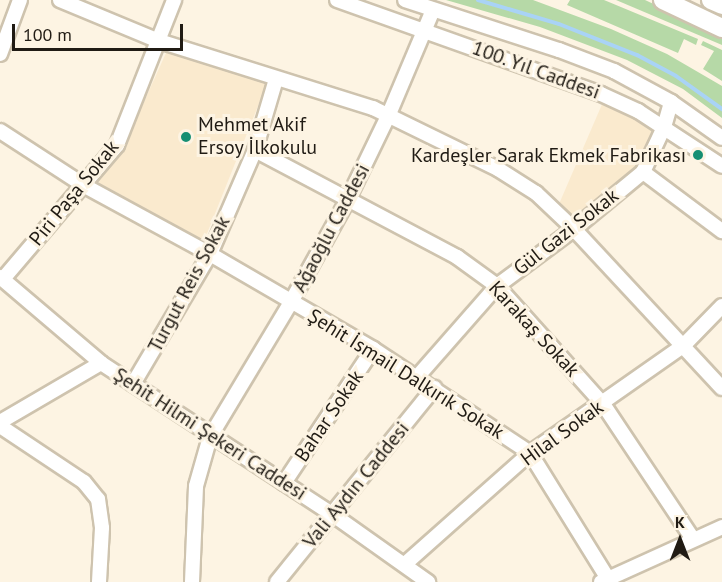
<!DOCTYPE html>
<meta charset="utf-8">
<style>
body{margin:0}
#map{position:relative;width:722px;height:582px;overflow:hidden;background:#fdf4e3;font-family:"PT Sans",sans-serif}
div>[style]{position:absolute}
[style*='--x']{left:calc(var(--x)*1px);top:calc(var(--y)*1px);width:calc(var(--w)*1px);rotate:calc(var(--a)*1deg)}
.built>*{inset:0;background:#faeace}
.green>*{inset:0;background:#b6d9a7}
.stream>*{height:4px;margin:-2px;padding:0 2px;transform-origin:2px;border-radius:2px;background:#a9d3f6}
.roads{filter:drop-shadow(2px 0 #cec3ae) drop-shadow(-2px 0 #cec3ae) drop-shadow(0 2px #cec3ae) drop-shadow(0 -2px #cec3ae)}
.minor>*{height:14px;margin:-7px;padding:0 7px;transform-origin:7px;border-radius:7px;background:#fff}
.major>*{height:18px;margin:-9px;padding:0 9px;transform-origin:9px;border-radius:9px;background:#fff}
.dots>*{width:16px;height:16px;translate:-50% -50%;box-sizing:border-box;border:3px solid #fdf4e3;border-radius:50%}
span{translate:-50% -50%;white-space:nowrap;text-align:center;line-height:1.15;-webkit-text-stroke:6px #fdf4e3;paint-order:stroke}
.street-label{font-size:20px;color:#201b14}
.poi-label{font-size:20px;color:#201b14}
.left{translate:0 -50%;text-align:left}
.right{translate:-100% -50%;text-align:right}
.north{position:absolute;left:650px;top:510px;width:60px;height:60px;-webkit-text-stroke:4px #fdf4e3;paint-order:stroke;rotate:0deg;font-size:16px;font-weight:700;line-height:24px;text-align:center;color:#201b14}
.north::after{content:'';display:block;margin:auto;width:21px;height:27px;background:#201b14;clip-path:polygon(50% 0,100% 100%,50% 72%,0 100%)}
.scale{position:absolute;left:12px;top:24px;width:171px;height:27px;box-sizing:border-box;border:3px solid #201b14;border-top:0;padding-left:8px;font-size:18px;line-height:21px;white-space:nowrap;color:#201b14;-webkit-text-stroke:4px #fdf4e3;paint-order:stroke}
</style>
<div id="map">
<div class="built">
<div style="clip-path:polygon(172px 51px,268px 81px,202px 246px,91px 184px,118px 151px,134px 124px,166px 53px)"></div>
<div style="clip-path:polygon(603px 102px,655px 128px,636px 172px,576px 221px,559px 204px)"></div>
</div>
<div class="green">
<div style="clip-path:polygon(446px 0,533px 0,611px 29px,667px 54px,722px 86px,722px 118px,683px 89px,627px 60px,540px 27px)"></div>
<div style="clip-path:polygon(570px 0,604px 0,698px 39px,696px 45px,684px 39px,678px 53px,567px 5px)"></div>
<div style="clip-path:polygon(616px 0,645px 0,722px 36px,722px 45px)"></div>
<div style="clip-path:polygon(703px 41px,722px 50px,722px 81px,703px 69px,714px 51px,701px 45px)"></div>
</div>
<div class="stream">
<div style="--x:478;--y:0;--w:84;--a:16.5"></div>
<div style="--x:559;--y:24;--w:84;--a:21.7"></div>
<div style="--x:637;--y:55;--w:44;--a:28.3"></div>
<div style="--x:676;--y:76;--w:57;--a:35.7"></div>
</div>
<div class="roads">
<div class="minor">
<div style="--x:60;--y:0;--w:107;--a:22.5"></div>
<div style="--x:159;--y:41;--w:224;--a:17.4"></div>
<div style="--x:373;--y:108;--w:139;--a:26"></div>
<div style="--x:498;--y:169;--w:45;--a:32.3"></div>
<div style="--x:536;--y:193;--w:52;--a:43.5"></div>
<div style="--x:574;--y:229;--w:217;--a:47.1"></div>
<div style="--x:337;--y:0;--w:280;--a:19.6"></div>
<div style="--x:601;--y:94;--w:41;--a:24.7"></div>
<div style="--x:638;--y:111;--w:100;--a:33.2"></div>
<div style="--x:405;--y:0;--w:162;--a:18"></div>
<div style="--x:559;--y:50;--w:59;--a:20.9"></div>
<div style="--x:614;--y:71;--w:65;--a:28.5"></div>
<div style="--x:671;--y:102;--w:62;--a:35.2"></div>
<div style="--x:0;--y:54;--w:58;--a:-69.7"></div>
<div style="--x:0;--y:131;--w:99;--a:33"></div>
<div style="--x:83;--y:185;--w:145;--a:28.5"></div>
<div style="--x:210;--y:254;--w:189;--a:30.2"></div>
<div style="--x:373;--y:349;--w:188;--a:33.5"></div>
<div style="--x:530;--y:453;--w:148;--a:58.2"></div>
<div style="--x:255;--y:150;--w:229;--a:27.9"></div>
<div style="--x:457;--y:257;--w:49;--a:35.9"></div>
<div style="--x:497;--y:286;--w:159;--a:48.1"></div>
<div style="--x:603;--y:404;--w:162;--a:56.3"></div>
<div style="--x:643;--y:172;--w:99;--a:36.8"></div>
<div style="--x:0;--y:277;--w:133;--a:40.4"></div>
<div style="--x:101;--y:363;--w:276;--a:33.2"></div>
<div style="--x:332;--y:514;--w:118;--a:35.3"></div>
<div style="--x:3;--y:279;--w:176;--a:-49.6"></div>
<div style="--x:117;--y:145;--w:156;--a:-68.5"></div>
<div style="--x:417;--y:377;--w:121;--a:-48.7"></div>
<div style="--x:497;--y:286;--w:96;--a:-36.5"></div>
<div style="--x:574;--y:229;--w:89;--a:-39.6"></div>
<div style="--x:643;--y:172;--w:50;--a:-65"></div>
<div style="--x:664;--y:127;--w:26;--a:-74"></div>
<div style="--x:133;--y:384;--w:151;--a:-59.4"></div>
<div style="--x:210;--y:254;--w:113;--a:-66.6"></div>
<div style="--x:255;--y:150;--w:74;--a:-73.5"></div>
<div style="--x:0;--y:422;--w:117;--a:-30.3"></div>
<div style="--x:0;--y:426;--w:101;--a:33.7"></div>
<div style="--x:84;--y:482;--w:22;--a:51"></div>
<div style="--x:98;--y:499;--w:29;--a:82"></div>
<div style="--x:102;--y:528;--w:54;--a:93.2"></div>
<div style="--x:284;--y:483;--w:161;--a:-56.4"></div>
<div style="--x:405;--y:564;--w:167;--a:-41.6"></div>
<div style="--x:530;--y:453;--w:187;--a:-35"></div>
<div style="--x:683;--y:346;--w:56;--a:-45.7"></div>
<div style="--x:192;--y:582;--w:96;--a:-87.6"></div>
<div style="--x:196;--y:486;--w:51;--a:-74.1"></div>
<div style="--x:210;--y:437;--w:157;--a:-59"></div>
<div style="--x:291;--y:302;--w:118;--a:-61"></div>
<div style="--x:348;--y:199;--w:94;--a:-64.2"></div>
<div style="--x:389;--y:114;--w:113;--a:-67.1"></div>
<div style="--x:277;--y:582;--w:250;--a:-51"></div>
<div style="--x:601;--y:582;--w:133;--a:-24.4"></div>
</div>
<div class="major">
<div style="--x:663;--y:0;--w:65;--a:25.4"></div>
<div style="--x:711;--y:0;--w:12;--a:24"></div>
</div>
</div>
<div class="dots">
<div style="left:186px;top:137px;background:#168f73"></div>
<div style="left:698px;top:155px;background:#168f73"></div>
</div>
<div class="street-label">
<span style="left:536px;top:70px;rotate:20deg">100. Yıl Caddesi</span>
<span style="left:74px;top:193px;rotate:-51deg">Piri Paşa Sokak</span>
<span style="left:331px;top:228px;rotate:-62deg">Ağaoğlu Caddesi</span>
<span style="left:566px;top:232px;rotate:-38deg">Gül Gazi Sokak</span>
<span style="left:189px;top:284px;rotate:-62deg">Turgut Reis Sokak</span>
<span style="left:534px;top:329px;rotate:47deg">Karakaş Sokak</span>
<span style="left:406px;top:374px;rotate:32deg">Şehit İsmail Dalkırık Sokak</span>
<span style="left:329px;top:416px;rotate:-56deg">Bahar Sokak</span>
<span style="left:562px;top:433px;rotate:-36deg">Hilal Sokak</span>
<span style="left:210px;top:434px;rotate:33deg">Şehit Hilmi Şekeri Caddesi</span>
<span style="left:356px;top:485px;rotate:-51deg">Vali Aydın Caddesi</span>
</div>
<div class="poi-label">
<span class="left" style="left:198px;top:136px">Mehmet Akif<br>Ersoy İlkokulu</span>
<span class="right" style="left:686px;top:155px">Kardeşler Sarak Ekmek Fabrikası</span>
</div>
<div class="north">K</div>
<div class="scale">100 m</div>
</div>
